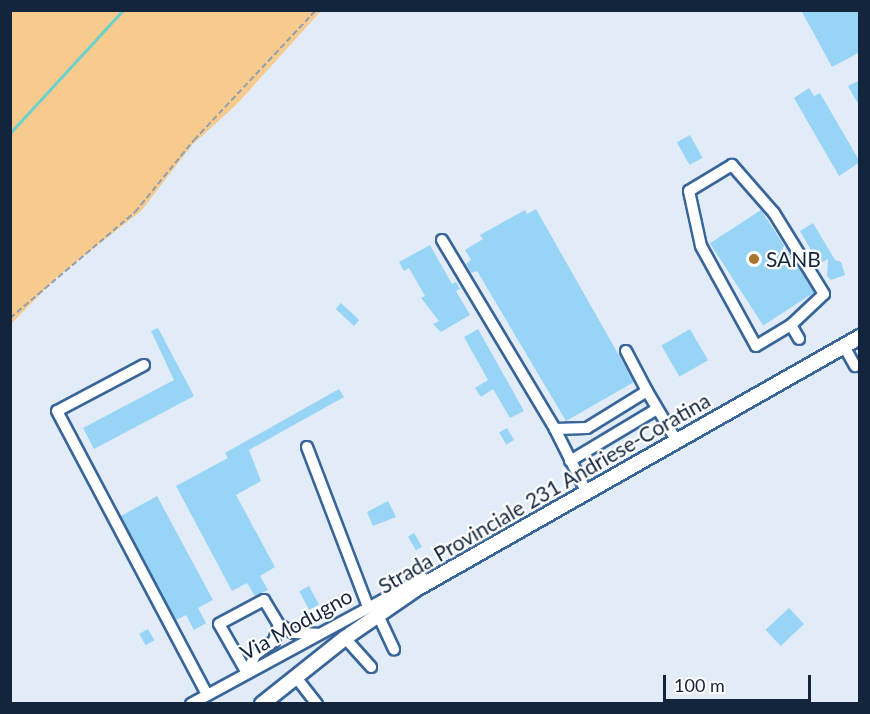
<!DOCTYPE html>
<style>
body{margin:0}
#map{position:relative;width:870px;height:714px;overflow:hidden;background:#e2ecf8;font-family:Lato,sans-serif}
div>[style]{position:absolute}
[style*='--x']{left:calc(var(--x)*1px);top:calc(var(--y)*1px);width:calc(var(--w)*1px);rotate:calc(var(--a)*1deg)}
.green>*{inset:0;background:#f7ca8e}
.stream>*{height:3px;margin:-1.5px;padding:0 1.5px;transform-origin:1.5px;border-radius:1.5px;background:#6ad1ce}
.building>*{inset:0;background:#98d4f5;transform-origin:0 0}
.path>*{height:1.5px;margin-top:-0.75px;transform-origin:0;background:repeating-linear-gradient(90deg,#919eaf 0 6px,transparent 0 9px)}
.roads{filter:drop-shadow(2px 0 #38659a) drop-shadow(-2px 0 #38659a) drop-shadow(0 2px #38659a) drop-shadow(0 -2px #38659a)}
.minor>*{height:10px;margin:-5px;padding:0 5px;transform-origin:5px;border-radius:5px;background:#fff}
.major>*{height:14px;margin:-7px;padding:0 7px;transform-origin:7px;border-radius:7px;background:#fff}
.dots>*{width:16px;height:16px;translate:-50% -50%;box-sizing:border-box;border:3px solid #fff;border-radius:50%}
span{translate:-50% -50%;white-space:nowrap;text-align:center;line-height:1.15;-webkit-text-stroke:4.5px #fff;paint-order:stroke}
.poi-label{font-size:21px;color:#12253c}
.left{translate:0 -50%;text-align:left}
.street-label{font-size:21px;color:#12253c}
.frame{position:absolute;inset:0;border:12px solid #12253c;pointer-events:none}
.scale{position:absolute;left:663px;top:675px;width:148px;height:27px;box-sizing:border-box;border:3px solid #12253c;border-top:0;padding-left:8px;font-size:18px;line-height:21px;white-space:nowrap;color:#12253c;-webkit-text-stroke:4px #fff;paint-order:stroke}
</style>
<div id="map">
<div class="green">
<div style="clip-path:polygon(11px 10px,321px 11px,236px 105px,192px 145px,141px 211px,57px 277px,11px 324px)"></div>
</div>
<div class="stream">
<div style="--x:10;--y:133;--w:167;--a:-47.4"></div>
</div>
<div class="building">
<div style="clip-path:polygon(801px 10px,860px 10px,860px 52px,832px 67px)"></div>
<div style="clip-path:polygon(860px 80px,860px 107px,848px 86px)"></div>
<div style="clip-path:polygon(809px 88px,814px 96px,820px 93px,860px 162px,839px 176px,794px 98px)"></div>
<div style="left:690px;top:135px;width:26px;height:15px;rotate:61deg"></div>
<div style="clip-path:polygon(536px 209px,634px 382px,566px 421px,477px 271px,471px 273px,466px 264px,471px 260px,465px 250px,483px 239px,480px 235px,525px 210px,527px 214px)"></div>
<div style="left:761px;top:210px;width:98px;height:61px;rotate:57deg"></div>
<div style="clip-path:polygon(813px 223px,835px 260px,841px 262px,845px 275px,831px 280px,827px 276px,828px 259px,819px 264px,800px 231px)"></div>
<div style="clip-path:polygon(430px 245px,452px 284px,456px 282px,460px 289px,456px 291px,470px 315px,441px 332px,433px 324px,439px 321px,421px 298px,425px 296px,409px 268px,404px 271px,399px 262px)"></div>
<div style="left:341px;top:303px;width:25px;height:8px;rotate:43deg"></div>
<div style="clip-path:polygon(158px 328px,194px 396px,94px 449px,83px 428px,174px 380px,151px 331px)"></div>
<div style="clip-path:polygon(478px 329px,524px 411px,510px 418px,493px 389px,481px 397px,475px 388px,488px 380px,464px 337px)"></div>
<div style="left:690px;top:329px;width:36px;height:33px;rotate:60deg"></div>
<div style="clip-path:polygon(339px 389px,344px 397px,249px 450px,261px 481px,236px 495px,275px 567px,260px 576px,268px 590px,255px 596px,247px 583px,232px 591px,176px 486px,228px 458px,225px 453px)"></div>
<div style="left:507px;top:428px;width:14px;height:9px;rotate:60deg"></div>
<div style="clip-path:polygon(157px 496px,213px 600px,198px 608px,206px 623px,194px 630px,186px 615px,176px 620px,121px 516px)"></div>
<div style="clip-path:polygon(388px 501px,396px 517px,373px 526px,367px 512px)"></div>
<div style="left:414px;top:533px;width:16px;height:7px;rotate:60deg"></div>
<div style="left:309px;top:586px;width:21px;height:11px;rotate:62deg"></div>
<div style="left:789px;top:608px;width:22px;height:32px;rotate:47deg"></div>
<div style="left:148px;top:629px;width:13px;height:10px;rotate:61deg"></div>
</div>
<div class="path">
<div style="--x:10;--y:318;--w:164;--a:-40.3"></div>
<div style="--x:135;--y:212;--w:93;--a:-50.7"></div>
<div style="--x:194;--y:140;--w:178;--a:-46.8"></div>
</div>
<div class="roads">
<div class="minor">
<div style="--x:442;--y:240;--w:220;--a:59.1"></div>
<div style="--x:555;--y:429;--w:32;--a:-2"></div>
<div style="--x:587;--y:428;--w:70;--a:-31.7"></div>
<div style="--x:647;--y:391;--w:57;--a:59.4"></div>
<div style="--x:791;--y:325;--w:45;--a:-43.2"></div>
<div style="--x:824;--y:294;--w:95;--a:-121.7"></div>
<div style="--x:774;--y:213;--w:64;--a:-131.2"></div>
<div style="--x:732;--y:165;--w:50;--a:148.8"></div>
<div style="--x:689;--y:191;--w:56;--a:77.7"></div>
<div style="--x:701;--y:246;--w:114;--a:61.2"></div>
<div style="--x:756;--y:346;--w:41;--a:-31"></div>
<div style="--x:791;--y:325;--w:16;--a:60"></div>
<div style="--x:844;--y:346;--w:23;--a:61"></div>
<div style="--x:626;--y:351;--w:45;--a:62.3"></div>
<div style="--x:144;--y:365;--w:98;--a:152.1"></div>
<div style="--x:57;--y:411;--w:320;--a:62.1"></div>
<div style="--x:555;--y:429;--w:69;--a:63.4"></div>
<div style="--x:307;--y:447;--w:171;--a:69.1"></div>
<div style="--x:570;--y:461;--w:101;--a:-30.9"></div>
<div style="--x:378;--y:615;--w:38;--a:65"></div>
<div style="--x:345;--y:638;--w:39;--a:48"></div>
<div style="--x:247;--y:673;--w:56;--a:-119.7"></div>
<div style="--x:219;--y:624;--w:51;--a:-28.1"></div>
<div style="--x:264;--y:600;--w:29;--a:59"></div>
<div style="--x:247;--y:673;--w:20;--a:-66"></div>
<div style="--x:255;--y:655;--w:24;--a:-36"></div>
<div style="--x:274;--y:641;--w:17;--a:-73"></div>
<div style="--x:279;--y:625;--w:17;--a:28"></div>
<div style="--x:294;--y:633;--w:24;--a:2"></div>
<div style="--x:295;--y:676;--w:36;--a:52"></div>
<div style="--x:191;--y:704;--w:264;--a:-28.5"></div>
</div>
<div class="major">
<div style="--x:262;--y:704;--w:106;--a:-38.5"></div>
<div style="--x:345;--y:638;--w:86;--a:-34.6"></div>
<div style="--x:416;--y:589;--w:511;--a:-29.58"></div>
</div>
</div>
<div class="dots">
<div style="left:754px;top:259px;background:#a6752b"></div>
</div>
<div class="poi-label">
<span class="left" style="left:766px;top:259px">SANB</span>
</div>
<div class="street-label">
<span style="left:544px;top:493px;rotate:-30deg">Strada Provinciale 231 Andriese-Coratina</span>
<span style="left:296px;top:624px;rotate:-29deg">Via Modugno</span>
</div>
<div class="frame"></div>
<div class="scale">100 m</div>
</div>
